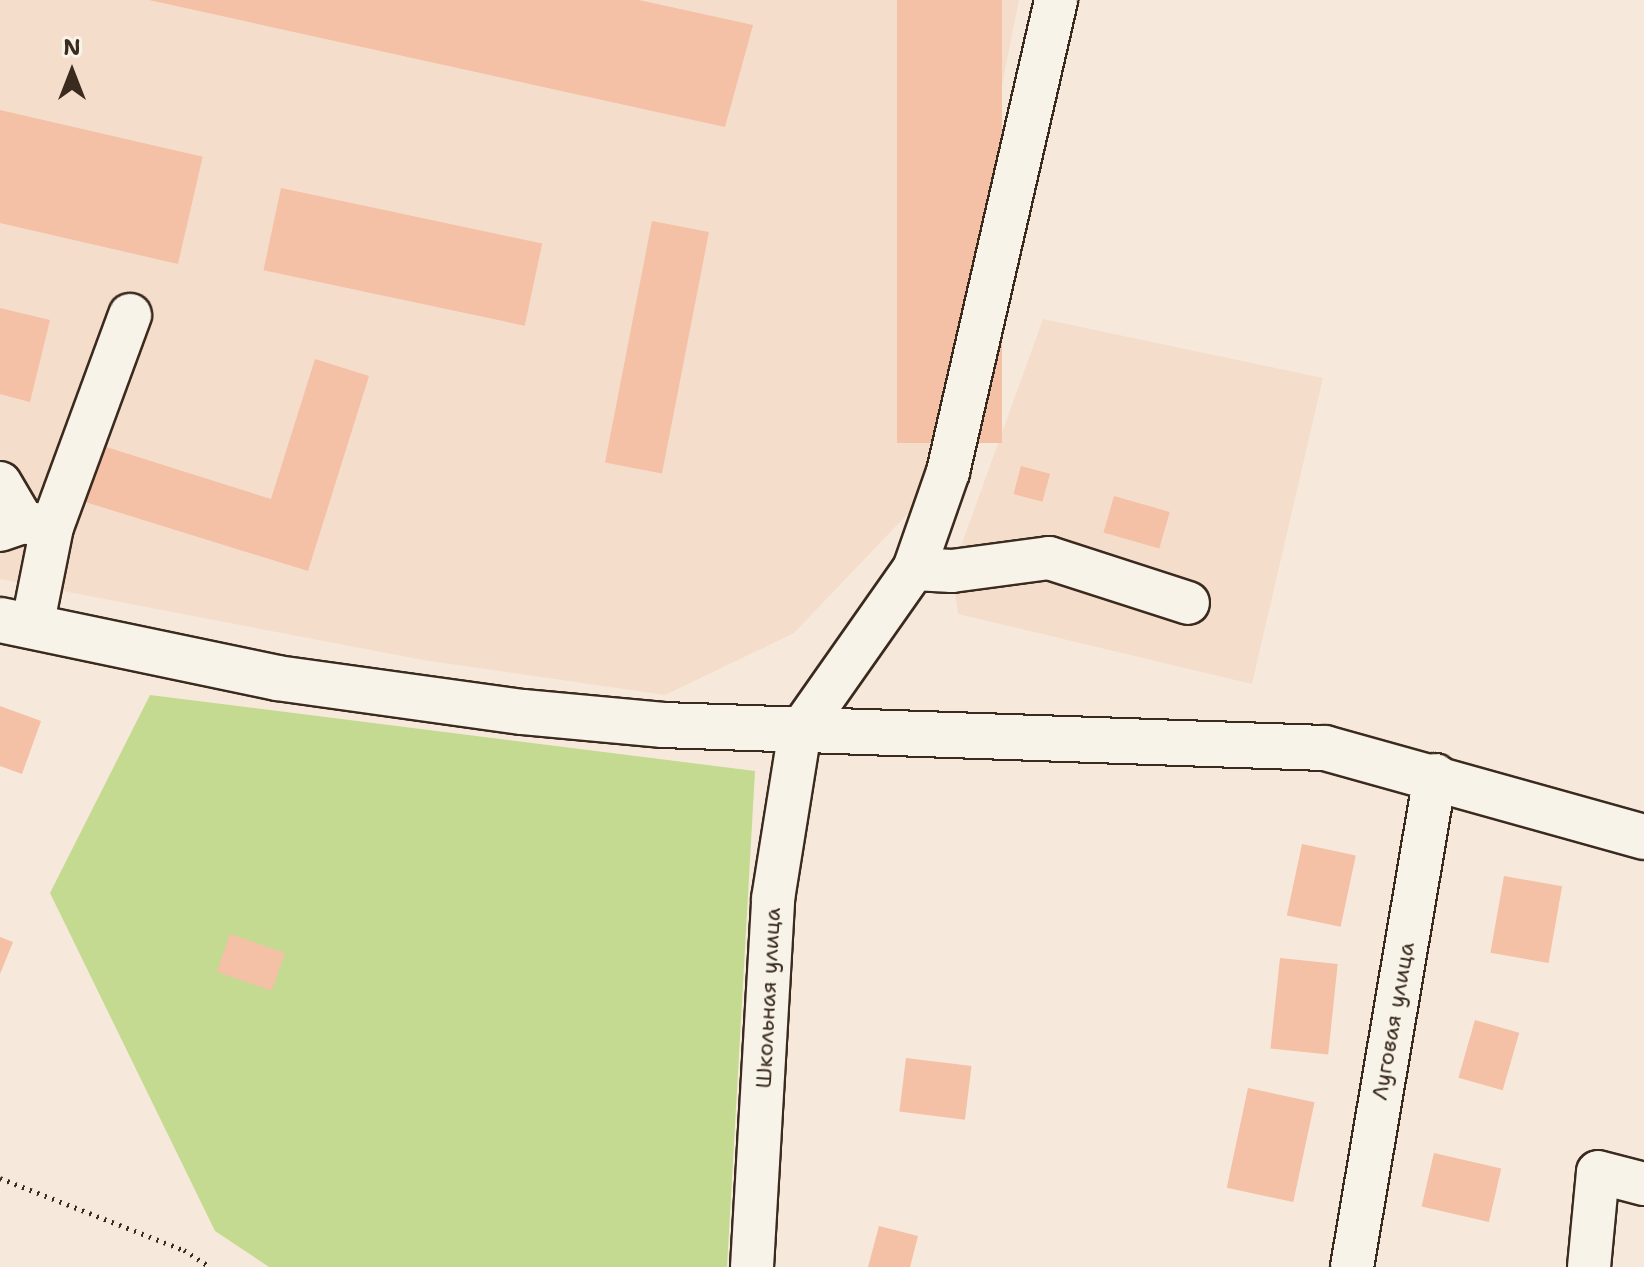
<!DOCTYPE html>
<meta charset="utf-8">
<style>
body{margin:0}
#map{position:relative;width:1644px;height:1267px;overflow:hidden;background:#f6e9db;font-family:"Shantell Sans",sans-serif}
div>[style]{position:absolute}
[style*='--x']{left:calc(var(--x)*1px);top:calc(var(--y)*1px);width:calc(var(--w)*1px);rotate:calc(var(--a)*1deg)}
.built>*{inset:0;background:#f5ddcb}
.green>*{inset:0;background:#c4da90}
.building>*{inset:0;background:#f4c0a6;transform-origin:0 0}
.path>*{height:5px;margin-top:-2.5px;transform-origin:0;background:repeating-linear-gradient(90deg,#3b2a1e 0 2px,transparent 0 8px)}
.roads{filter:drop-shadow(2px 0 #3b2a1e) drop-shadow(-2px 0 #3b2a1e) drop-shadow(0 2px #3b2a1e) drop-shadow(0 -2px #3b2a1e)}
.minor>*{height:42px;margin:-21px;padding:0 21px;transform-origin:21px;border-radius:21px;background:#f7f3e8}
.major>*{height:44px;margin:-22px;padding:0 22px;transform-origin:22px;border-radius:22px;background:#f7f3e8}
span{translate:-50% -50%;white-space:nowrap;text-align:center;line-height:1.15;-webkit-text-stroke:6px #f7f3e8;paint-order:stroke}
.street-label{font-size:22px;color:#3b2a1e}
.north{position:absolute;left:32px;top:32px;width:80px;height:80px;-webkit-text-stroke:6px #f7f3e8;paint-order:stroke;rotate:0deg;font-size:22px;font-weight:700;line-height:32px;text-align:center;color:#3b2a1e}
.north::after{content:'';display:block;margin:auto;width:28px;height:36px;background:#3b2a1e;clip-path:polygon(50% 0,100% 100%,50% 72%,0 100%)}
</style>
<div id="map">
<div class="built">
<div style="clip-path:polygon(0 0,1019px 0,919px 502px,794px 633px,665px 695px,423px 660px,0 579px)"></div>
<div style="clip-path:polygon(1043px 319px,1323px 378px,1252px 684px,958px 614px,952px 571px)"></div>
</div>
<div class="green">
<div style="clip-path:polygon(150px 695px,755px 771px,727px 1267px,269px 1267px,215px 1231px,50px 893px)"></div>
</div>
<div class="building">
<div style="clip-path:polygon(149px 0,639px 0,753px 25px,725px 127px)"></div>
<div style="left:897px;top:0;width:105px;height:443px"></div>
<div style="left:0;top:110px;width:208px;height:110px;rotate:13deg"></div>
<div style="left:281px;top:188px;width:267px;height:84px;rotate:12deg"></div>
<div style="left:652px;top:221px;width:58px;height:246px;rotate:11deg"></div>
<div style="clip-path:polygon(0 308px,50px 320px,30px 402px,0 394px)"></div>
<div style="clip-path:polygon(315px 359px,369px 376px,308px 571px,82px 501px,100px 445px,271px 499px)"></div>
<div style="left:1021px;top:466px;width:30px;height:29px;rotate:15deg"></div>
<div style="left:1114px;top:496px;width:58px;height:38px;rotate:16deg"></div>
<div style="clip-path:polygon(0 706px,41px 721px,22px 774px,0 766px)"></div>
<div style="left:1302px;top:844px;width:55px;height:73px;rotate:12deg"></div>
<div style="left:1504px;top:876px;width:59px;height:78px;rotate:10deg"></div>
<div style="left:230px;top:934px;width:58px;height:40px;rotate:19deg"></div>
<div style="clip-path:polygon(0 937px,13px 942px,0 974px)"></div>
<div style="left:1280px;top:958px;width:58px;height:91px;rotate:6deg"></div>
<div style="left:1475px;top:1020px;width:46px;height:60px;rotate:16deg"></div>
<div style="left:906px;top:1058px;width:66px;height:54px;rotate:7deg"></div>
<div style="left:1248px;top:1088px;width:68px;height:102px;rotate:12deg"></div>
<div style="left:1434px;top:1153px;width:69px;height:55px;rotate:13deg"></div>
<div style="clip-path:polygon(879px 1226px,918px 1236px,910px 1267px,868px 1267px)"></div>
</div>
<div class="path">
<div style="--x:0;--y:1178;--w:198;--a:21.4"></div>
<div style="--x:184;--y:1250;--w:31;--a:33"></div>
</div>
<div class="roads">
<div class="minor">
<div style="--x:0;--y:483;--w:45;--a:59.5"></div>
<div style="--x:0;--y:530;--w:24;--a:-19"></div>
<div style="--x:23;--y:522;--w:29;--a:10"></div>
<div style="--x:914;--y:569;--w:103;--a:-70.7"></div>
<div style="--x:948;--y:472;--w:484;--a:-77.1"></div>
<div style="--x:32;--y:627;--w:102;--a:-78.7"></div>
<div style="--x:52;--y:527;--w:226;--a:-69.8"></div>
<div style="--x:752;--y:1267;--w:369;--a:-86.7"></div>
<div style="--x:773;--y:899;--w:170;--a:-80.9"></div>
<div style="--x:800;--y:731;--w:198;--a:-54.9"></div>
<div style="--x:914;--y:569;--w:38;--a:3"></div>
<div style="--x:952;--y:571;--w:98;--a:-7.6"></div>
<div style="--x:1049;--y:558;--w:146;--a:17.9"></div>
<div style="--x:1352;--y:1267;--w:499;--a:-80.4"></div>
<div style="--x:1589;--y:1267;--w:95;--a:-84.6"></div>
<div style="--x:1598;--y:1172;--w:48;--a:14.6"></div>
</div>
<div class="major">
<div style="--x:0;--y:620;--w:283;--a:11.8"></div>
<div style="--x:277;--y:678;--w:248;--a:7.9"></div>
<div style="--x:523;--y:712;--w:141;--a:5.3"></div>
<div style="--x:663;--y:725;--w:662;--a:1.99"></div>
<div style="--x:1325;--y:748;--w:331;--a:15.6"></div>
</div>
</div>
<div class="street-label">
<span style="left:768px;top:998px;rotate:-87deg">Школьная улица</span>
<span style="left:1393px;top:1021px;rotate:-80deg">Луговая улица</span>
</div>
<div class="north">N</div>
</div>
